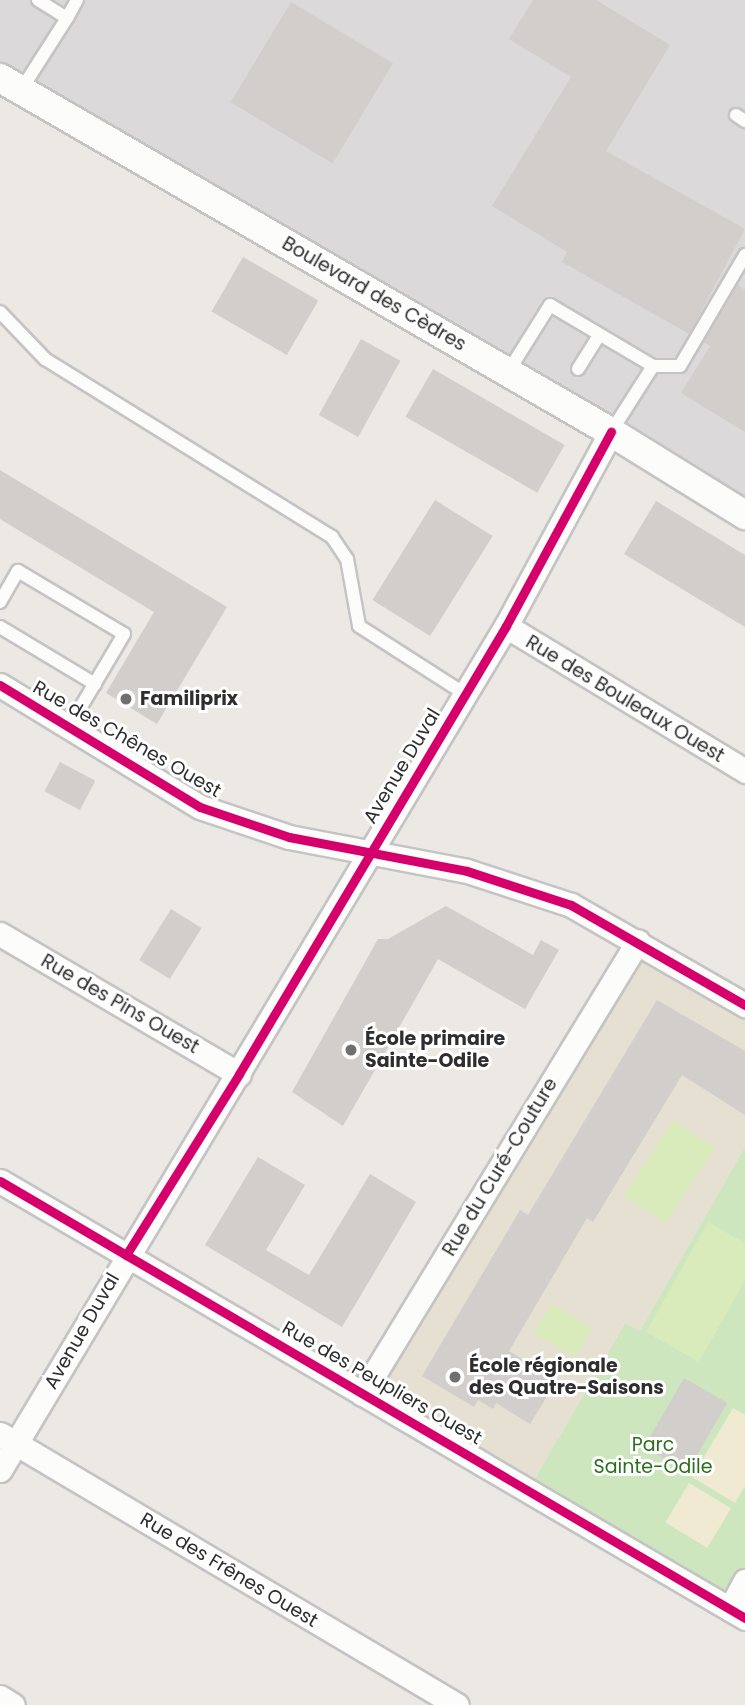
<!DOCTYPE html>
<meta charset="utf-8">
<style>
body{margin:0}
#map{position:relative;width:745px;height:1705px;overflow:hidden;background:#ece8e4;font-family:Poppins,sans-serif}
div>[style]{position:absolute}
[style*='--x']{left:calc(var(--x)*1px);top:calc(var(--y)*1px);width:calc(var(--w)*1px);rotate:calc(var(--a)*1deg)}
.industrial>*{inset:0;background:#dcd9db}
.education>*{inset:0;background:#e6e0d3}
.green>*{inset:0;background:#cee6be}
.sand>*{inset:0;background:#f0ead3;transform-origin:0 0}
.pitch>*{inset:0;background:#d9eabb;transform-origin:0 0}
.building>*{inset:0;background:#d1cecb;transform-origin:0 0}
.roads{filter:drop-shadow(2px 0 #c5c4c5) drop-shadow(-2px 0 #c5c4c5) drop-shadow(0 2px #c5c4c5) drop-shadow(0 -2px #c5c4c5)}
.service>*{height:12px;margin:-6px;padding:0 6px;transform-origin:6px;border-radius:6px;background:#fcfcfb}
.minor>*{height:23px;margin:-11.5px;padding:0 11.5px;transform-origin:11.5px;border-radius:11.5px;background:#fcfcfb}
.tertiary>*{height:28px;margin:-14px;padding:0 14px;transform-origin:14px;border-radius:14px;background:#fcfcfb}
.cycleway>*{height:9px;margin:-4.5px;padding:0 4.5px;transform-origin:4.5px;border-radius:4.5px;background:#d6006c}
.dots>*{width:19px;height:19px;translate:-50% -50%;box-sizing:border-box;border:4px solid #fff;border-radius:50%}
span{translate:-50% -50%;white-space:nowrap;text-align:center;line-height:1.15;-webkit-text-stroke:6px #fff;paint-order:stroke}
.street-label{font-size:19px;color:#2e2e2e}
.poi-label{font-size:19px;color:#2e2e2e;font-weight:700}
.left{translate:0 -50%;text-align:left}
.park-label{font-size:19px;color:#2c6e1b}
</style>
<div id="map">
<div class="industrial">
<div style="clip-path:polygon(0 0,745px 0,745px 511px,0 79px)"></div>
</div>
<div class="education">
<div style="clip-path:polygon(638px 941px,745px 1005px,745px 1147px,640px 1331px,624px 1324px,529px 1489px,362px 1394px)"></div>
</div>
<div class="green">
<div style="clip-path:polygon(745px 1147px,745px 1580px,730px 1609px,529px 1489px,625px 1323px,640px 1331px)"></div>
</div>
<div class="sand">
<div style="clip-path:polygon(733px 1408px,745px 1415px,745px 1486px,735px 1503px,692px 1477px)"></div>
<div style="left:689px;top:1483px;width:49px;height:46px;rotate:31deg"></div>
</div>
<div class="pitch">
<div style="left:673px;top:1120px;width:50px;height:90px;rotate:33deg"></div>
<div style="clip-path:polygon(708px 1222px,745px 1243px,745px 1280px,699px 1362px,646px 1332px)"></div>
<div style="left:551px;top:1304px;width:48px;height:34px;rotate:30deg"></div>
</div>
<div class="building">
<div style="clip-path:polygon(533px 0,596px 0,670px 45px,606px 151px,745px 229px,689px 334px,562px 262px,567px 252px,492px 206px,571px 77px,509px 39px)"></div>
<div style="left:291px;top:2px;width:119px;height:117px;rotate:31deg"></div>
<div style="left:243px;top:257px;width:87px;height:63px;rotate:30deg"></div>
<div style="clip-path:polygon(738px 285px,745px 290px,745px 432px,681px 393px,710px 346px,704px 342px)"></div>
<div style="left:361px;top:339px;width:45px;height:87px;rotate:29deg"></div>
<div style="left:433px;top:369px;width:152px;height:55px;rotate:30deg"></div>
<div style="clip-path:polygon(0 470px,227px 607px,157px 724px,106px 693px,154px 612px,0 519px)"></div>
<div style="left:435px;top:500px;width:68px;height:118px;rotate:32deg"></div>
<div style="clip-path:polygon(656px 501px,745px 555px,745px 627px,624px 554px)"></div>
<div style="left:60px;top:762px;width:40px;height:33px;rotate:28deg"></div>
<div style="clip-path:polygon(446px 906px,533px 955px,541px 940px,559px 950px,525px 1009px,438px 959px,343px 1126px,292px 1092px,378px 939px,388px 939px)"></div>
<div style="left:171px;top:909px;width:36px;height:60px;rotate:32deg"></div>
<div style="clip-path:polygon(657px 1000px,745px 1051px,745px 1115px,682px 1075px,593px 1222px,587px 1218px,509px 1351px,557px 1380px,530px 1424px,496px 1403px,493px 1409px,478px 1400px,474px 1407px,422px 1376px,520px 1210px,528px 1215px)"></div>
<div style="clip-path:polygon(258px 1157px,305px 1185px,266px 1250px,309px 1275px,370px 1174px,416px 1202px,342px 1327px,205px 1245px)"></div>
<div style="left:684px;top:1378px;width:50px;height:80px;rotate:30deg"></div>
</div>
<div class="roads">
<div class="service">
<div style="--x:38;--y:0;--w:34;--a:32"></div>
<div style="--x:67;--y:18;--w:21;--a:-61"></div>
<div style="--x:21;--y:90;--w:85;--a:-57.4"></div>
<div style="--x:736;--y:115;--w:11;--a:34"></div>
<div style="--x:0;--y:312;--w:65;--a:46.2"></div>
<div style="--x:45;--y:359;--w:338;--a:31.8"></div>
<div style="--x:332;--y:537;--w:27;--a:56"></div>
<div style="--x:347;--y:559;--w:68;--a:79.8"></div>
<div style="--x:359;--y:626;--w:126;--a:32.7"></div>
<div style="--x:653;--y:366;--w:27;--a:0"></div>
<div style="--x:680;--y:366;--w:129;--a:-59.6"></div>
<div style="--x:578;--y:369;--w:40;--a:-58"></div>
<div style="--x:508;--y:372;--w:79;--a:-57.9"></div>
<div style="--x:550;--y:305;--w:120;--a:30.6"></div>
<div style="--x:653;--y:366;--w:78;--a:122.5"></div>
<div style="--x:0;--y:602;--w:36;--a:-60"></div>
<div style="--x:18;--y:571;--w:123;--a:30.7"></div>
<div style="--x:124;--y:634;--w:108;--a:120.6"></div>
<div style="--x:0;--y:627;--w:111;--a:31"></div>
</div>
<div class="minor">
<div style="--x:506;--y:626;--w:280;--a:31.2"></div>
<div style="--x:0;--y:685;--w:234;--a:31.4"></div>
<div style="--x:200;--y:807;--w:94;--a:18.6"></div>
<div style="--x:289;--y:837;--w:181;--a:10.8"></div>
<div style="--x:467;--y:871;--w:109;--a:18.1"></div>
<div style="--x:571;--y:905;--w:201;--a:29.9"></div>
<div style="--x:0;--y:934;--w:277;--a:30.4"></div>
<div style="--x:0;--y:1181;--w:864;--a:30.39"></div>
<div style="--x:362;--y:1394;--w:530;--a:-58.65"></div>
<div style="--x:0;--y:1434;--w:531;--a:30.67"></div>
<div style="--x:0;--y:1470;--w:984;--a:-59.06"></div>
<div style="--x:506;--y:626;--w:221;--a:-61.6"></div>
<div style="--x:730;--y:1609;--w:32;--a:-62"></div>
<div style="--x:0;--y:1697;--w:15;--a:32"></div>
</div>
<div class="tertiary">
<div style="--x:0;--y:78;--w:706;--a:30.09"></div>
<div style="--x:611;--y:432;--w:158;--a:31.8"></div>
</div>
</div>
<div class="cycleway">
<div style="--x:0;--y:685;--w:234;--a:31.4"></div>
<div style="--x:200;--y:807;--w:94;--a:18.6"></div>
<div style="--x:289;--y:837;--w:181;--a:10.8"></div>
<div style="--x:467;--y:871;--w:109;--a:18.1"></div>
<div style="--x:571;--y:905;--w:201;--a:29.9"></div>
<div style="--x:0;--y:1181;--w:864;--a:30.39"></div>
<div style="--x:126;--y:1255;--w:213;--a:-58"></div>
<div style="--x:239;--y:1074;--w:522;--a:-59.21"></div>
<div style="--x:506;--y:626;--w:221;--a:-61.6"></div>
</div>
<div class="dots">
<div style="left:126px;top:699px;background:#706f6e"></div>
<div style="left:351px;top:1050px;background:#706f6e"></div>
<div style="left:455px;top:1377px;background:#706f6e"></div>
</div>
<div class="street-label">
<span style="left:374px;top:294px;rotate:30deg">Boulevard des Cèdres</span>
<span style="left:625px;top:699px;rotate:31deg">Rue des Bouleaux Ouest</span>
<span style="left:127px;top:739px;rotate:30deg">Rue des Chênes Ouest</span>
<span style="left:402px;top:766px;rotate:-59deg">Avenue Duval</span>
<span style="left:120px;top:1004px;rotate:30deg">Rue des Pins Ouest</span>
<span style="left:500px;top:1167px;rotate:-59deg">Rue du Curé-Couture</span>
<span style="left:82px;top:1331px;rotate:-60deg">Avenue Duval</span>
<span style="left:382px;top:1383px;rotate:30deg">Rue des Peupliers Ouest</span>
<span style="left:229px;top:1570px;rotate:31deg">Rue des Frênes Ouest</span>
</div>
<div class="poi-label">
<span class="left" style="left:140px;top:699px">Familiprix</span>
<span class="left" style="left:365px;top:1050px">École primaire<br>Sainte-Odile</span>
<span class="left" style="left:469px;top:1377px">École régionale<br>des Quatre-Saisons</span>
</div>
<div class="park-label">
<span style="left:653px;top:1456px">Parc<br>Sainte-Odile</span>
</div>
</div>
